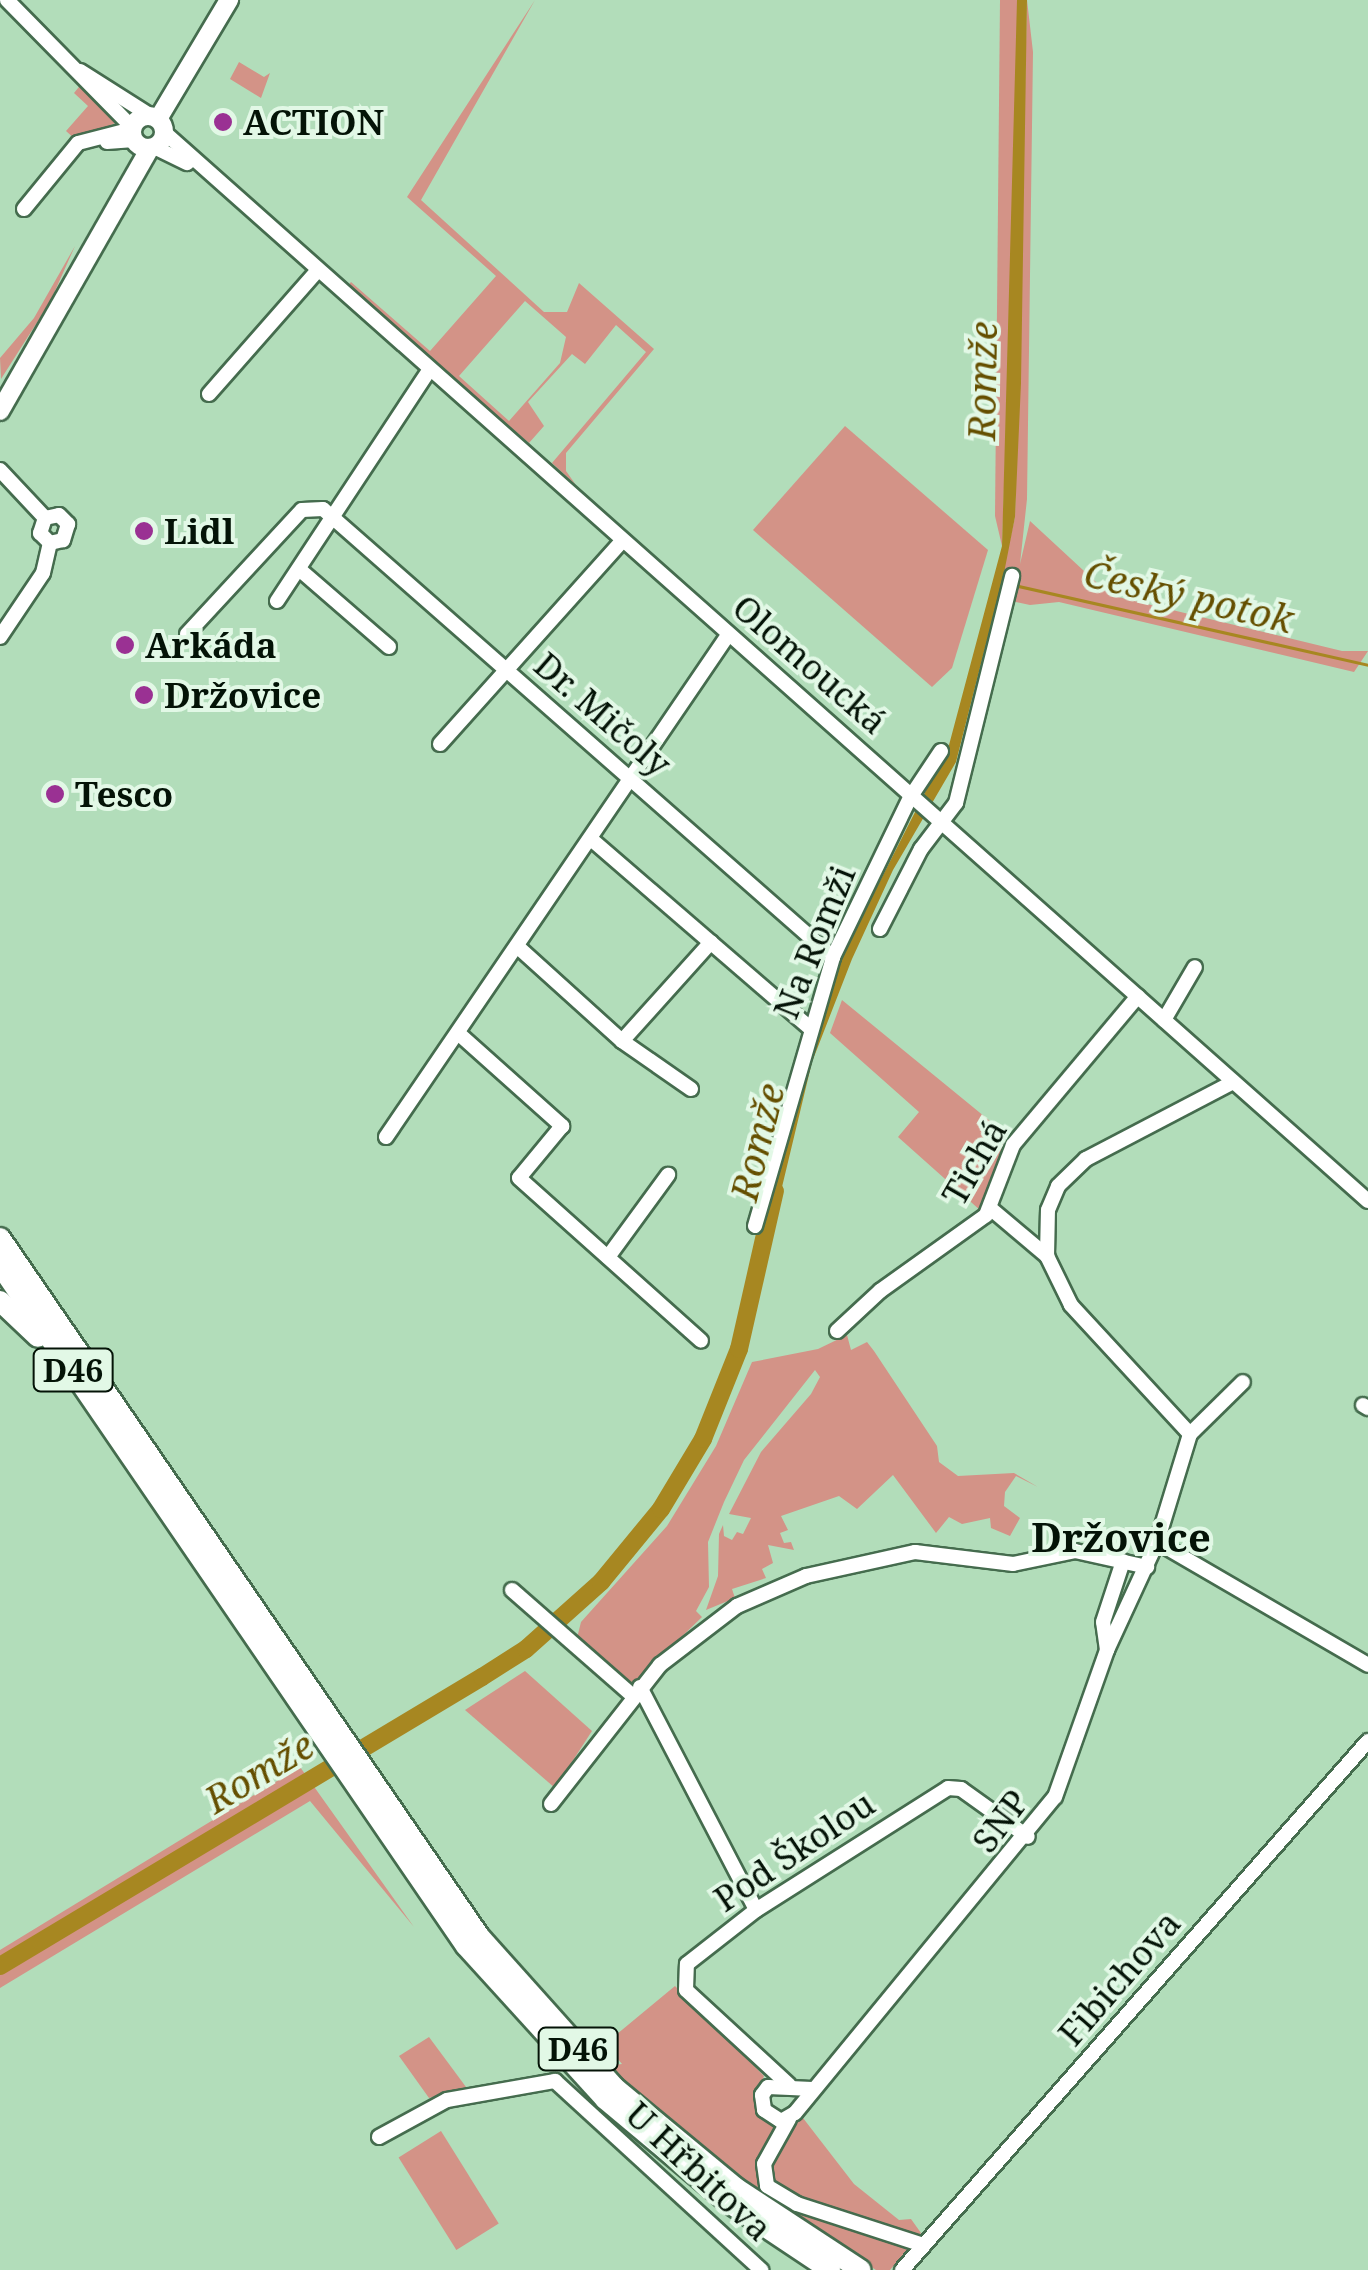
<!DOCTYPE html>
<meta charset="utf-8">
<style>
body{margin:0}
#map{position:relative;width:1368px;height:2270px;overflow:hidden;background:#b2ddba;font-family:"Noto Serif",serif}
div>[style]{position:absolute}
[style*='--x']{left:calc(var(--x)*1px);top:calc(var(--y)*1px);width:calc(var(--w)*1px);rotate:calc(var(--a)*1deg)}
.green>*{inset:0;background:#d39387;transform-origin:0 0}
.water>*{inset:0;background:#a78721}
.stream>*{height:2.5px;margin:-1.25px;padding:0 1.25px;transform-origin:1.25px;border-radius:1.25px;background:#a78721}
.river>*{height:18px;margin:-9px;padding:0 9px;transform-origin:9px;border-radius:9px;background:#a78721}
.roads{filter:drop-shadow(2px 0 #456c4e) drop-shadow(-2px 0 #456c4e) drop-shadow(0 2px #456c4e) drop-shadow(0 -2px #456c4e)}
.minor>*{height:14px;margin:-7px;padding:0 7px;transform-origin:7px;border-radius:7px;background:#fff}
.major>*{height:18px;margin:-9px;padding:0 9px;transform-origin:9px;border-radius:9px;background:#fff}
.major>.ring{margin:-9px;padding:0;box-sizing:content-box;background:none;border:18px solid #fff;border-radius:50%}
.highway>*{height:20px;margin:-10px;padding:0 10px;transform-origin:10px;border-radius:10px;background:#fff}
.dots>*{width:28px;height:28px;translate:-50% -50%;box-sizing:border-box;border:5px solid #e2f8e6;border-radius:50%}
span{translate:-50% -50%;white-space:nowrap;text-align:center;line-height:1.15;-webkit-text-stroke:8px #e2f8e6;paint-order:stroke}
.shield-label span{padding:2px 8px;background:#e2f8e6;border:2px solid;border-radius:8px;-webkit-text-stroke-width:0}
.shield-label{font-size:32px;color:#041307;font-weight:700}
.poi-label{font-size:35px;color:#041307;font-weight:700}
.left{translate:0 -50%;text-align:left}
.street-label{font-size:35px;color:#041307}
.water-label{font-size:38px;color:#654f00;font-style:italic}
.quarter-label{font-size:40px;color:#041307;font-weight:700}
</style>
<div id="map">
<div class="green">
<div style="clip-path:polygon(evenodd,535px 0,421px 200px,544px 312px,567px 312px,579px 283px,654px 349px,566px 453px,566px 471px,576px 485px,552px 463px,646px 352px,616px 325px,585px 364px,572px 354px,528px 402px,544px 426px,529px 443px,347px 287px,351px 282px,430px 351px,496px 276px,407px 197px,535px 0,525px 301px,566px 337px,560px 363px,509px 421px,459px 376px,525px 301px)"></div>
<div style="clip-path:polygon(1000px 0,1017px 0,1019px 48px,1002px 546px,995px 516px)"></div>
<div style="clip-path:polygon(1027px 0,1033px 52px,1027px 499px,1020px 564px,1030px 521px,1110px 595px,1342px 651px,1368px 651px,1354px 672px,1059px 602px,1030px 605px,997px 598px,1015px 517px)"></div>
<div style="clip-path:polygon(239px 62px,264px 77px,270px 73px,261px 98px,230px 79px)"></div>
<div style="clip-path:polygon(83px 82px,120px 121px,76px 140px,66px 131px,88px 106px,74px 93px)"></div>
<div style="clip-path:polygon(75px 246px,50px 302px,1px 379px,0 358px,34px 318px)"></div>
<div style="clip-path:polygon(845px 426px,988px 550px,952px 668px,932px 687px,753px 530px)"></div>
<div style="clip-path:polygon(842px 1000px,1012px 1139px,981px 1211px,898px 1137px,919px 1112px,830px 1033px)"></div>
<div style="clip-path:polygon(847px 1335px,851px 1350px,867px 1342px,874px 1351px,937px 1446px,939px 1462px,958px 1476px,1014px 1473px,1038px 1487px,1016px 1476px,1005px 1492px,1004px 1506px,1020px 1518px,1010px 1536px,991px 1528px,990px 1518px,962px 1524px,949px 1517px,936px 1533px,893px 1475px,857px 1509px,839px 1496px,781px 1516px,788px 1530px,780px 1533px,784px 1543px,791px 1542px,794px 1550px,768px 1545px,773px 1563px,762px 1569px,766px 1578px,732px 1589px,735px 1598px,706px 1610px,718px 1576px,719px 1534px,723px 1525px,724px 1536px,732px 1540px,737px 1532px,743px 1534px,751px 1518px,729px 1514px,761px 1452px,811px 1394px,820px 1377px,815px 1370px,744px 1460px,724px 1502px,708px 1542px,709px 1587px,696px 1611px,702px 1617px,632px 1685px,576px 1642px,581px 1622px,667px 1526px,716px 1446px,752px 1362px,818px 1349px)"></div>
<div style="clip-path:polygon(525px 1671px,592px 1731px,555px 1788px,465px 1710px)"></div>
<div style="clip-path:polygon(300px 1767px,414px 1927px,310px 1801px,0 1988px,0 1950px)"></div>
<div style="clip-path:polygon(675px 1986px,764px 2076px,756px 2096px,761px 2118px,786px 2129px,803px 2118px,854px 2184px,899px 2220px,911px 2219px,921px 2233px,890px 2270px,876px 2270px,749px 2187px,605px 2066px,622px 2064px,605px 2044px)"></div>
<div style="clip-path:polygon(429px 2037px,466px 2087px,429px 2098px,399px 2056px)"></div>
<div style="left:441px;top:2131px;width:109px;height:50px;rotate:58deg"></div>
</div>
<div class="water">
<div style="clip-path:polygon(1017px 0,1027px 0,1021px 383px,1015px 517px,1004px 573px,956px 762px,893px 870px,852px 959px,812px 1062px,776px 1212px,765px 1210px,802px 1067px,839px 962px,949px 745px,1002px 546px)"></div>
</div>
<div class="stream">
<div style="--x:1014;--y:585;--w:363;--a:12.7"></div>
</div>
<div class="river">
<div style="--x:0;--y:1966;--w:562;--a:-30.95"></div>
<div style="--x:482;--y:1677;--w:52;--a:-32.5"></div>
<div style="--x:526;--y:1649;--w:101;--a:-41.8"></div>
<div style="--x:601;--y:1582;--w:94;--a:-50.6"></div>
<div style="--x:661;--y:1509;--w:82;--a:-59"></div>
<div style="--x:703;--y:1439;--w:97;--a:-68.2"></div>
<div style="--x:739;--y:1349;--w:162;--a:-77.2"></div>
</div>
<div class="roads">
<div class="minor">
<div style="--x:7;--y:0;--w:178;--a:45.5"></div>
<div style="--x:80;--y:71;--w:84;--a:32.4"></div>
<div style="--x:164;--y:132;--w:1610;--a:41.6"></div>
<div style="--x:107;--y:142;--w:27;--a:-4"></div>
<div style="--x:154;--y:147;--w:37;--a:26"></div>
<div style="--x:24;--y:209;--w:85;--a:-50.7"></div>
<div style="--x:78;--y:143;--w:56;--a:-14.5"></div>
<div style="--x:209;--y:394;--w:162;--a:-48.7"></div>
<div style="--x:0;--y:470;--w:66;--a:46.8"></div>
<div style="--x:45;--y:518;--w:14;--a:-12"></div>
<div style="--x:59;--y:515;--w:13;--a:45"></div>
<div style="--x:68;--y:524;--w:17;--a:107"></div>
<div style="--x:63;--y:540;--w:13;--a:167"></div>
<div style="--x:45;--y:518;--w:16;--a:108"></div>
<div style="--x:40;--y:533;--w:14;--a:45"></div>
<div style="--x:299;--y:569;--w:119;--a:40.9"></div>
<div style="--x:277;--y:601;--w:274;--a:-56.6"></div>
<div style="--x:187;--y:634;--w:169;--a:-47.2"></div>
<div style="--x:302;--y:510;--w:21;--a:-3"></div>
<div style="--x:323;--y:509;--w:679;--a:41.3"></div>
<div style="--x:0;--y:637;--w:77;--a:-56.1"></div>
<div style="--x:43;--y:573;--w:31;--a:-77"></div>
<div style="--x:440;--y:744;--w:271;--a:-48.1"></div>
<div style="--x:591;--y:839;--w:289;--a:40.8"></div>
<div style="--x:880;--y:929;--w:90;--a:-62.9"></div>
<div style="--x:921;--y:849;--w:58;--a:-52.7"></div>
<div style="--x:956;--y:803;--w:234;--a:-76.1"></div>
<div style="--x:518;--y:947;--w:140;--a:42.1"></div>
<div style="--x:622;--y:1041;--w:133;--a:-48"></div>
<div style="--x:1164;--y:1020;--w:61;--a:-59.7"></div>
<div style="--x:458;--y:1033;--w:140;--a:41.8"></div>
<div style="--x:562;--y:1126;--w:67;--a:129.6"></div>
<div style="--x:519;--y:1178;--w:244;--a:41.8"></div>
<div style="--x:622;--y:1041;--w:84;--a:34.8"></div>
<div style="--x:386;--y:1137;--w:607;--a:-55.73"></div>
<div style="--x:990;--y:1208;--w:75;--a:40.1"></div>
<div style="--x:755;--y:1226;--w:280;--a:-73.8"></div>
<div style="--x:833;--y:957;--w:179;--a:-64.2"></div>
<div style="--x:911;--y:796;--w:54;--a:-56.3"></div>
<div style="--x:608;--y:1257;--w:102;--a:-53.8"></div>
<div style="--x:837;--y:1331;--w:59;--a:-42.9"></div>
<div style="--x:880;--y:1291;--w:130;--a:-35.6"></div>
<div style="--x:986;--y:1215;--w:75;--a:-68.9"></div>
<div style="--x:1013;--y:1145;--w:194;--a:-50"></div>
<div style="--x:1363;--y:1405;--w:6;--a:31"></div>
<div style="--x:1190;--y:1434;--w:176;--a:-132.7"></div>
<div style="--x:1071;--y:1305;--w:55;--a:-116.1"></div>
<div style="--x:1047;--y:1256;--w:46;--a:-88.8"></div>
<div style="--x:1048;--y:1210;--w:26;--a:-67"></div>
<div style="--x:1058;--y:1186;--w:39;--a:-44"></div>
<div style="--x:1086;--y:1159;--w:166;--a:-27.6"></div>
<div style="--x:1157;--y:1542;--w:244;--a:30.2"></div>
<div style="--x:512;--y:1590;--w:158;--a:41.2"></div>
<div style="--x:1107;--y:1650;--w:28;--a:-98"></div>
<div style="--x:1103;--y:1622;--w:64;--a:-71.8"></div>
<div style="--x:640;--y:1687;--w:251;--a:62.5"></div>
<div style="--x:551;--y:1804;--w:177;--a:-51.9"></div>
<div style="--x:660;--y:1665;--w:97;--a:-37.5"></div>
<div style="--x:737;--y:1606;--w:75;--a:-23.5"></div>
<div style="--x:806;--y:1576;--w:112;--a:-12.4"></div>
<div style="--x:915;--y:1552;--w:99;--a:7"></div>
<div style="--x:1013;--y:1564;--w:63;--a:-11.8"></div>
<div style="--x:1075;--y:1551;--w:74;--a:12.5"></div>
<div style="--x:789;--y:2085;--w:140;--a:-137.3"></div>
<div style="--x:686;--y:1990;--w:26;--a:-88"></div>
<div style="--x:687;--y:1964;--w:88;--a:-38"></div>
<div style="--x:756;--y:1910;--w:227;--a:-32.4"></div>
<div style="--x:948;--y:1788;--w:13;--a:4"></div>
<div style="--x:961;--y:1789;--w:82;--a:35.6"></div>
<div style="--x:812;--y:2089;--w:44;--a:-177.4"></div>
<div style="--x:768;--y:2087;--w:10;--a:127"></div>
<div style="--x:762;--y:2095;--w:15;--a:82"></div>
<div style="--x:764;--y:2110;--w:20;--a:33"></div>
<div style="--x:781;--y:2121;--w:16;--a:-30"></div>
<div style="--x:795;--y:2113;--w:409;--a:-50.6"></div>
<div style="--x:1055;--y:1797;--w:156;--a:-70.5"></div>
<div style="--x:1107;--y:1650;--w:119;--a:-65.2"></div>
<div style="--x:1157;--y:1542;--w:113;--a:-73"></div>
<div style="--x:1190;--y:1434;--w:74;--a:-44.5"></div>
<div style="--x:789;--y:2119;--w:51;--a:119.1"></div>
<div style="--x:764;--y:2164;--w:22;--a:82"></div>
<div style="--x:767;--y:2186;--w:35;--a:31"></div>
<div style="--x:797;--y:2204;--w:133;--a:18"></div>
<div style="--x:379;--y:2137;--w:77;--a:-28.6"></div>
<div style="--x:447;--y:2100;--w:110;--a:-10"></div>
<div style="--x:555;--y:2081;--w:280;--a:42.5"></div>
<div style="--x:902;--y:2270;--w:705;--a:-48.62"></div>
</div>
<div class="major">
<div class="ring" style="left:132px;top:116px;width:14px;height:14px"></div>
<div style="--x:158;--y:119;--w:139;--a:-59.2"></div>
<div style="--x:0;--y:411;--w:303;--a:-60.3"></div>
</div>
<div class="highway">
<div style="--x:0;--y:1238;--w:847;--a:55.54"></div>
<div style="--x:479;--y:1936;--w:203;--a:48.2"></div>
<div style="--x:614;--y:2087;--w:158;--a:39.6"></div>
<div style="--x:736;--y:2188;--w:149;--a:33.3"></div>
<div style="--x:0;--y:1265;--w:825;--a:55.62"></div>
<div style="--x:466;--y:1946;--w:207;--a:47.7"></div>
<div style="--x:605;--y:2099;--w:160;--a:39.9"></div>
<div style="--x:728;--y:2202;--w:123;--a:33.7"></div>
<div style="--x:0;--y:1301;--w:52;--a:43.5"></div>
</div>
</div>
<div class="dots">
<div style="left:223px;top:122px;background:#9a3193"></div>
<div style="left:144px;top:531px;background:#9a3193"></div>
<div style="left:125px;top:645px;background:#9a3193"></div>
<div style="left:144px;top:695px;background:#9a3193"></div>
<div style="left:55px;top:794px;background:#9a3193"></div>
</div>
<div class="shield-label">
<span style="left:73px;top:1370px">D46</span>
<span style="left:578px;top:2049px">D46</span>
</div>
<div class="poi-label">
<span class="left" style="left:243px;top:122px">ACTION</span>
<span class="left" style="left:164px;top:531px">Lidl</span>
<span class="left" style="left:145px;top:645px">Arkáda</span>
<span class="left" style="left:164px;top:695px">Držovice</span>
<span class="left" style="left:75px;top:794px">Tesco</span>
</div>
<div class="street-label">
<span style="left:810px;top:664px;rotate:41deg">Olomoucká</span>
<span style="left:603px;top:714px;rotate:41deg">Dr. Mičoly</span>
<span style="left:814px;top:942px;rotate:-68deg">Na Romži</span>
<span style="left:974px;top:1162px;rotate:-60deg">Tichá</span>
<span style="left:1000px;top:1821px;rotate:-53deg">SNP</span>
<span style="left:794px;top:1851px;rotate:-34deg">Pod Školou</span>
<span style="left:1119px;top:1978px;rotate:-49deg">Fibichova</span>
<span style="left:699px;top:2171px;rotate:43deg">U Hřbitova</span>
</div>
<div class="water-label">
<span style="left:982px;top:381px;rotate:-89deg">Romže</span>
<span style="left:1189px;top:596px;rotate:13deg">Český potok</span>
<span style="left:757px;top:1142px;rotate:-76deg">Romže</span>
<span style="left:259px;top:1772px;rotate:-31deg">Romže</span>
</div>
<div class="quarter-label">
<span style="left:1121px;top:1537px">Držovice</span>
</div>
</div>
